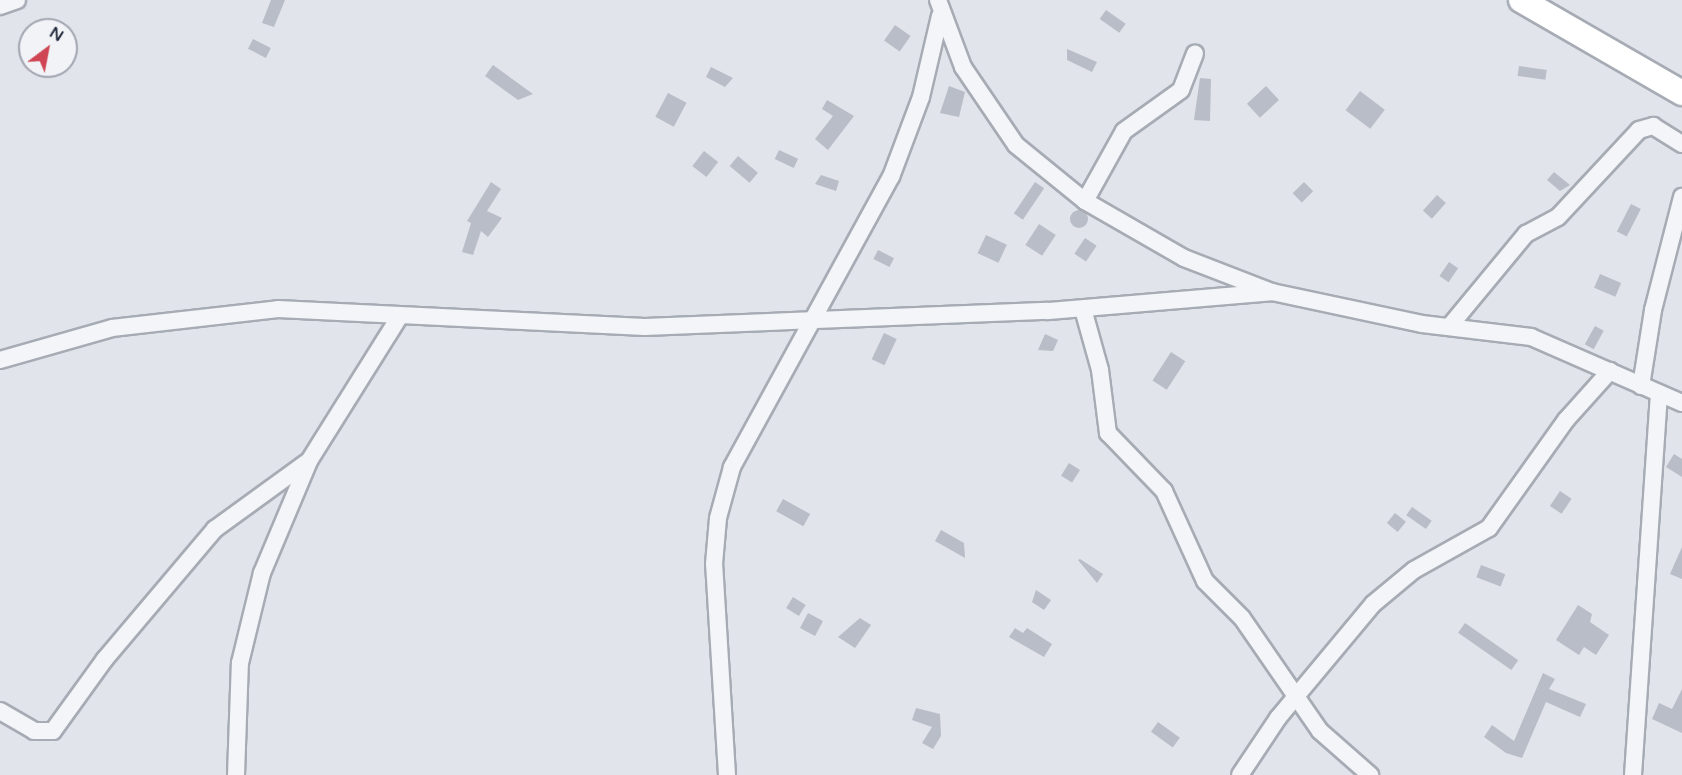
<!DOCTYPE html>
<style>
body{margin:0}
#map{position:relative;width:1682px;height:775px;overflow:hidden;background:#e1e4ea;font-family:"Varela Round",sans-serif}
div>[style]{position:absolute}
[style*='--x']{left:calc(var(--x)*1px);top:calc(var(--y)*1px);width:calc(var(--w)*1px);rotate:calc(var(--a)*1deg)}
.building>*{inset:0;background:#b8bdc7;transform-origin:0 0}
.round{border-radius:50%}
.roads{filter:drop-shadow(2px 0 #a6abb4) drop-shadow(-2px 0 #a6abb4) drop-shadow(0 2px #a6abb4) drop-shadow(0 -2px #a6abb4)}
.minor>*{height:16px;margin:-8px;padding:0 8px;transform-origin:8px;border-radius:8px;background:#f4f5f8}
.highway>*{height:24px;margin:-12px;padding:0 12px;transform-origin:12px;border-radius:12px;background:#fff}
span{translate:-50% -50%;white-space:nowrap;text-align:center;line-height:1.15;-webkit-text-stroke:6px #f1f3f7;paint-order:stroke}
.north{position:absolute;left:18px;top:18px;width:60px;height:60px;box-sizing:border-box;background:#f1f3f7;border:2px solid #a1a5af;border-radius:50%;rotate:32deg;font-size:16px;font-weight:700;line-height:24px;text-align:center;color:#293142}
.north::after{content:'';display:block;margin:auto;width:21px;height:27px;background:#d04553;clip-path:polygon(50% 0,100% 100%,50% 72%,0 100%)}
</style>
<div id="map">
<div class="building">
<div style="clip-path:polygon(271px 0,285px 0,274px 27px,262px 23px)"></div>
<div style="left:1106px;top:10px;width:24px;height:11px;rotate:35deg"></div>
<div style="left:895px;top:25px;width:19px;height:19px;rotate:35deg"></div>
<div style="left:253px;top:39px;width:20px;height:11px;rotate:27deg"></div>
<div style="clip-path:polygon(1067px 49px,1097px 62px,1092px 72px,1067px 60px)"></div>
<div style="clip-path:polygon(493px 65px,533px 94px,518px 100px,485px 76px)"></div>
<div style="left:1519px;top:66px;width:28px;height:10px;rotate:8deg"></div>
<div style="clip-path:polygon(711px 67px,733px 78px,725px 87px,706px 77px)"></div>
<div style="clip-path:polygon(1200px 78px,1211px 79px,1210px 121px,1194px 120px)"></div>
<div style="clip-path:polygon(949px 86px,965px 92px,959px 117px,940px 113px)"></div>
<div style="left:1266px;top:86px;width:19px;height:26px;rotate:47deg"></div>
<div style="left:1360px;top:91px;width:31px;height:24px;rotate:37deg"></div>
<div style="left:668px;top:93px;width:21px;height:27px;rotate:28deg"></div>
<div style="clip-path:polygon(827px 100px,854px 116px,828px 150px,815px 139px,833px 116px,822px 109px)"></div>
<div style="left:779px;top:150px;width:21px;height:10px;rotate:25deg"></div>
<div style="left:704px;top:151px;width:18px;height:19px;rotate:38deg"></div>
<div style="left:738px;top:156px;width:26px;height:13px;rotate:40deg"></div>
<div style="clip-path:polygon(1554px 172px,1570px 185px,1560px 191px,1547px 180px)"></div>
<div style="clip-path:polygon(821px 175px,839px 181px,836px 191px,815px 184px)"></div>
<div style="clip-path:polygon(491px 182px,501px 189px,487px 211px,502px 218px,488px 237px,481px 231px,473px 255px,462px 252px,471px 223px,467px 221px)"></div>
<div style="left:1035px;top:182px;width:11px;height:38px;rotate:34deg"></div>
<div style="left:1304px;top:182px;width:13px;height:16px;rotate:45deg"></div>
<div style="left:1437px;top:195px;width:12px;height:21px;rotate:42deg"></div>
<div style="left:1631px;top:204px;width:11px;height:31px;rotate:27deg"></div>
<div class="round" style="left:1070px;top:210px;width:18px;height:18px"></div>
<div style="left:1039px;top:224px;width:20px;height:25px;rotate:33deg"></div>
<div style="left:986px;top:235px;width:23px;height:20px;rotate:25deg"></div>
<div style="left:1085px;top:238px;width:14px;height:19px;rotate:34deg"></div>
<div style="left:878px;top:250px;width:18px;height:10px;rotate:27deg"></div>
<div style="left:1449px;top:262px;width:11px;height:17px;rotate:34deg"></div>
<div style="left:1600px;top:274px;width:23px;height:15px;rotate:23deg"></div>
<div style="left:1595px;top:326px;width:10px;height:21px;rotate:29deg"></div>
<div style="left:884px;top:333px;width:14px;height:29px;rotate:25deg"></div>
<div style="clip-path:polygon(1045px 334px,1058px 340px,1053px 351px,1038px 350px)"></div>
<div style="left:1171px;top:352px;width:17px;height:34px;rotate:33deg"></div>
<div style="clip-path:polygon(1674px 454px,1682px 459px,1682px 477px,1666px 467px)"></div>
<div style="left:1069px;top:463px;width:13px;height:15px;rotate:32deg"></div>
<div style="left:1560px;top:491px;width:14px;height:18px;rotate:34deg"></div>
<div style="left:783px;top:499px;width:31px;height:14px;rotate:29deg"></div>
<div style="left:1412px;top:507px;width:24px;height:10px;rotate:35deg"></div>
<div style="left:1395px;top:513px;width:14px;height:13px;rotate:39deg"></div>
<div style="clip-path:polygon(941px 530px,964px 543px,965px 558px,935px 541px)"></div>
<div style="clip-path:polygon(1682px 547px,1682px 579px,1670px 574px)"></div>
<div style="clip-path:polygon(1080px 559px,1103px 574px,1097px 583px,1078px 560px)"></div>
<div style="left:1481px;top:565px;width:26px;height:13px;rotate:21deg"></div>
<div style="clip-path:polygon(1036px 590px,1051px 600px,1044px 610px,1032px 602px)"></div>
<div style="left:793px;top:597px;width:15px;height:13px;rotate:32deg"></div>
<div style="clip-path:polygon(1578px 605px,1592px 614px,1590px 622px,1609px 635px,1596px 655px,1584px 647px,1579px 655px,1556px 640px)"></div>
<div style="left:808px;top:613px;width:17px;height:17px;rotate:28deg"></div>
<div style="clip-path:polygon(860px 618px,871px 625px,855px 648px,838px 637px)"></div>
<div style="left:1465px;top:623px;width:65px;height:12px;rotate:35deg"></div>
<div style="clip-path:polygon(1015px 628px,1023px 633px,1027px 628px,1052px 644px,1044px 657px,1009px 637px)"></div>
<div style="clip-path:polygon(1543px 673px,1555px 679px,1549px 689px,1586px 704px,1580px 717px,1546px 702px,1522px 758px,1506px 753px,1484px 737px,1492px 725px,1514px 741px)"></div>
<div style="clip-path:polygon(1682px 689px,1682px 733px,1652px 719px,1659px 703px,1672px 709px)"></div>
<div style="clip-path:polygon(916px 708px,940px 714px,941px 736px,933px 749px,922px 743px,932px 727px,912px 720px)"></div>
<div style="left:1158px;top:722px;width:27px;height:12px;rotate:36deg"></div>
</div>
<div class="roads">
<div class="minor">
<div style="--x:938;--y:0;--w:72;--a:69.5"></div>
<div style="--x:963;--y:67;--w:94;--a:55.8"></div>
<div style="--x:1016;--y:145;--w:89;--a:39.1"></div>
<div style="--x:1085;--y:201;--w:114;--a:29.9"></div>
<div style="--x:1184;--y:258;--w:94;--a:21.1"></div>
<div style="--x:1272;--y:292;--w:153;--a:12"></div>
<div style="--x:1422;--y:324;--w:110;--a:6.8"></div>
<div style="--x:1531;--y:337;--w:165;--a:23.6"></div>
<div style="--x:0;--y:6;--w:18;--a:-19"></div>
<div style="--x:1085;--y:201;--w:80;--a:-60.9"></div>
<div style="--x:1124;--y:131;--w:70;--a:-35.7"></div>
<div style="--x:1181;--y:90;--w:39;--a:-69"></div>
<div style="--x:1083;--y:309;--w:63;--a:74.4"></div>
<div style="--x:1100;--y:370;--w:64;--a:82.8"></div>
<div style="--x:1108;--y:433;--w:81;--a:46"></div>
<div style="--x:1164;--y:491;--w:99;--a:65.5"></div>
<div style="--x:1205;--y:581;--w:52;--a:45"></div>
<div style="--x:1242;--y:618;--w:137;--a:55.4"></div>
<div style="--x:1320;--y:731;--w:67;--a:41.3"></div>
<div style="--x:1449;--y:327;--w:121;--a:-50.4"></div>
<div style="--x:1526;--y:234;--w:36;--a:-28"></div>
<div style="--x:1558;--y:217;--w:119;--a:-47"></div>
<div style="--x:1639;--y:130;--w:15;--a:-16"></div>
<div style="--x:1653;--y:126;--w:34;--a:32"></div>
<div style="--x:0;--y:360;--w:116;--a:-15.9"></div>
<div style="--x:112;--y:328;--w:167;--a:-6.5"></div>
<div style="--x:278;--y:309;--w:367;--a:2.8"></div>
<div style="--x:645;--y:327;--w:403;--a:-2.3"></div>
<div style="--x:1048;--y:311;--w:225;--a:-4.8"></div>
<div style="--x:1641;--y:386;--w:77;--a:-81"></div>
<div style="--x:1653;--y:310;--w:117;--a:-75.6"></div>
<div style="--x:0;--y:711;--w:39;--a:30"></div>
<div style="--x:34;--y:731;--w:19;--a:0"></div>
<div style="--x:53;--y:731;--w:89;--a:-54.2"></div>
<div style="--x:105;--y:659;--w:170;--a:-49.8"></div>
<div style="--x:215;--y:529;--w:112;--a:-36"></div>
<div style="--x:236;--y:775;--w:112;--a:-88"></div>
<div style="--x:240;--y:663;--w:93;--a:-76.3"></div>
<div style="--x:262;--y:573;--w:121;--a:-67.2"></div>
<div style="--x:309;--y:461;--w:171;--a:-57.9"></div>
<div style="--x:727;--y:775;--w:211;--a:-93.5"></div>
<div style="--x:714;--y:564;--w:46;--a:-85"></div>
<div style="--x:718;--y:518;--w:53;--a:-74.6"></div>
<div style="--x:732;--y:467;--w:331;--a:-61.3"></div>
<div style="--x:891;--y:177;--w:85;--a:-69.4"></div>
<div style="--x:921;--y:97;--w:83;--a:-76.8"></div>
<div style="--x:1240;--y:775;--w:69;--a:-56.3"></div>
<div style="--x:1278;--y:718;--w:148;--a:-50.2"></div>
<div style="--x:1373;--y:604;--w:53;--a:-39.7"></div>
<div style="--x:1414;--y:570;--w:86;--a:-29.2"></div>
<div style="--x:1489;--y:528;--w:133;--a:-54.5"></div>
<div style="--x:1566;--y:420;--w:66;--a:-48.1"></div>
<div style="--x:1633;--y:775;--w:381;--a:-86.1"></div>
</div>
<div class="highway">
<div style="--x:1521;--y:0;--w:186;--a:30"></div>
</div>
</div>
<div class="north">N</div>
</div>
